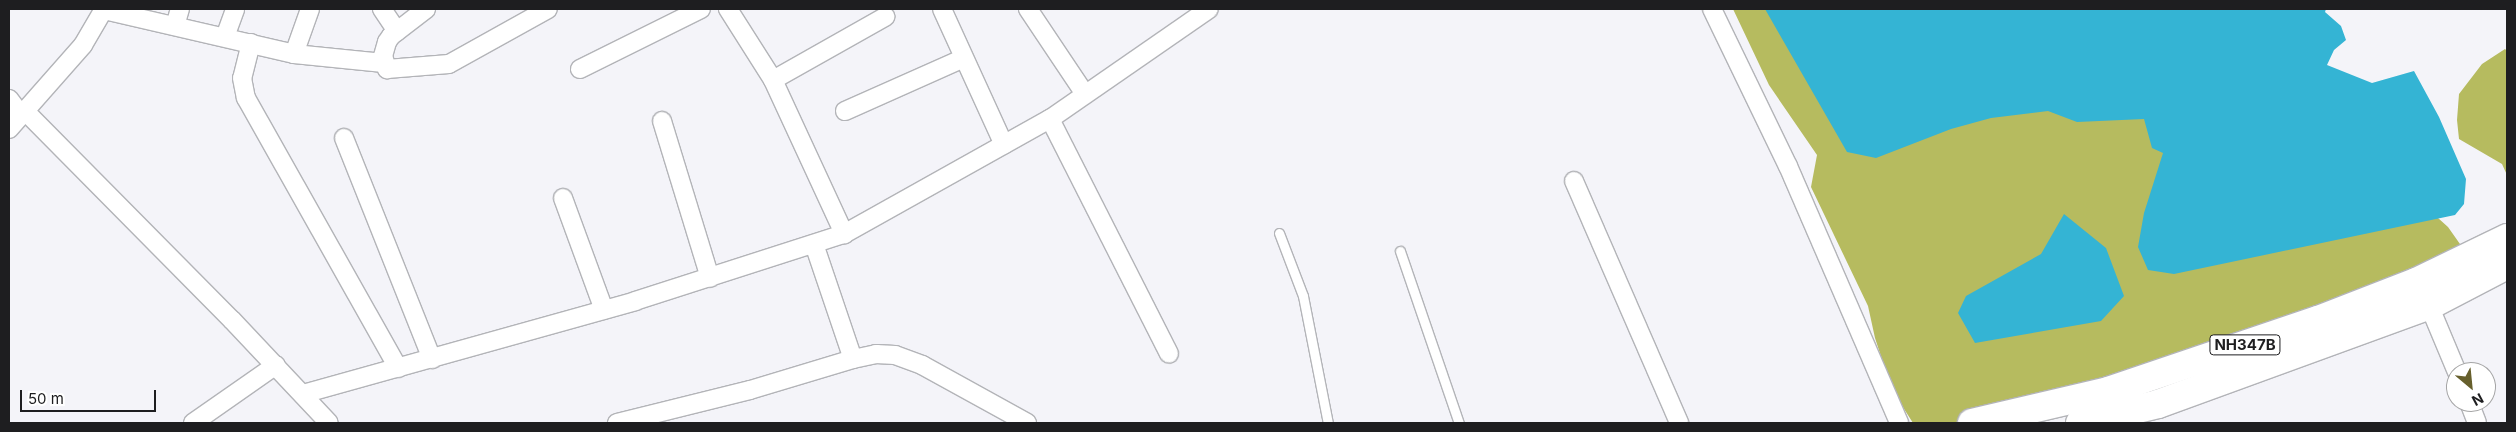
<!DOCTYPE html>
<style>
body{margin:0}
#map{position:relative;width:2516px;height:432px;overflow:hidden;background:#f4f4f9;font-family:Inter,sans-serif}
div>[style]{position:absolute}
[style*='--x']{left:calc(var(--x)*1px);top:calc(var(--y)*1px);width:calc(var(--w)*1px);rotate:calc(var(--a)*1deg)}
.forest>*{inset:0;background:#b6bb5f}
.water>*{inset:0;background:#34b4d4}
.roads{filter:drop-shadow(1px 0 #b3b4b8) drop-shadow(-1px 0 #b3b4b8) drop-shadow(0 1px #b3b4b8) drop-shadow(0 -1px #b3b4b8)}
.service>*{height:9px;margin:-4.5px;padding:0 4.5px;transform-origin:4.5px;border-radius:4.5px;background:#fff}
.minor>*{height:18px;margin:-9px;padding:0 9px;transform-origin:9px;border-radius:9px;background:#fff}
.trunk>*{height:28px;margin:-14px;padding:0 14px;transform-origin:14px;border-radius:14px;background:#fff}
span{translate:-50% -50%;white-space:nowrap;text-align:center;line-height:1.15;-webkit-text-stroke:4px #fff;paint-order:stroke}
.shield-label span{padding:1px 4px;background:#fff;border:1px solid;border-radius:4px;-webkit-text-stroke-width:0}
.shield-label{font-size:15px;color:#1e1e20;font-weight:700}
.frame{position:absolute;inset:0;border:10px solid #1e1e20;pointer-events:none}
.north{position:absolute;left:2446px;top:362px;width:50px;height:50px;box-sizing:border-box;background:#fff;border:1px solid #a5a5a6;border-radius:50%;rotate:152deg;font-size:14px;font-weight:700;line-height:20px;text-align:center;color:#1e1e20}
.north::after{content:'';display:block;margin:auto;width:18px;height:22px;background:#665f2c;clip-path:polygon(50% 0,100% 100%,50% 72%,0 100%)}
.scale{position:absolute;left:20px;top:390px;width:136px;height:22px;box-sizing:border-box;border:2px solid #1e1e20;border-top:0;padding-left:6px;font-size:15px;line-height:18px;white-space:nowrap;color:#1e1e20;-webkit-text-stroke:4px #fff;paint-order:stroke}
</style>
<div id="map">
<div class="forest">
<div style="clip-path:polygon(1733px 9px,1786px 9px,1919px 105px,2147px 105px,2428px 209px,2448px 227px,2467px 254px,2431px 273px,1961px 423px,1913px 423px,1892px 390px,1875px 338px,1868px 306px,1811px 187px,1817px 155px,1769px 85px)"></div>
<div style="clip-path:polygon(2505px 49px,2507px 51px,2507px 175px,2502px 164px,2459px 139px,2457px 120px,2459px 94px,2482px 64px)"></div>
</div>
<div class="water">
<div style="clip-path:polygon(1765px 9px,2326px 9px,2325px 12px,2341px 26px,2346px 40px,2334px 50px,2327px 65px,2372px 83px,2414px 71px,2439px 117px,2466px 179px,2464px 204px,2455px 215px,2174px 274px,2148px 270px,2138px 247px,2144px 213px,2163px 153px,2152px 148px,2144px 119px,2077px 122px,2048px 111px,1991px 118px,1951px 129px,1876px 158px,1847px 152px)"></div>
<div style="clip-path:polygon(2064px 214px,2106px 248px,2124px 296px,2101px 321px,1975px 343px,1958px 313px,1966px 296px,2041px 254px)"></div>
</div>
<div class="roads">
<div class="service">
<div style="--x:1279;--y:233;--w:67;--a:69.1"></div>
<div style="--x:1303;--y:296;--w:129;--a:78.9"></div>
<div style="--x:1400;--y:251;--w:182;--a:71.1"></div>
</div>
<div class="minor">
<div style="--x:382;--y:9;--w:27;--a:56"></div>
<div style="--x:426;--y:9;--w:44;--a:142.4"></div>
<div style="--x:391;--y:36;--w:7;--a:124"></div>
<div style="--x:387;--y:42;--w:15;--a:106"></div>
<div style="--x:383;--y:56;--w:14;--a:73"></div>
<div style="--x:387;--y:69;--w:62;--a:-4.6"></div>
<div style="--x:449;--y:64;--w:113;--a:-29.1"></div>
<div style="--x:728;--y:9;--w:84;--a:57.6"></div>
<div style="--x:773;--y:80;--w:170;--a:65.2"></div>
<div style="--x:942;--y:9;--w:149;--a:65.5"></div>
<div style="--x:1028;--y:9;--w:102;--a:56.2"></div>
<div style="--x:1712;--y:9;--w:174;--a:64.2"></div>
<div style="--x:1788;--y:166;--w:280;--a:66.6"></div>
<div style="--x:104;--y:10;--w:195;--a:13"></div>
<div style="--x:294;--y:54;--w:90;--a:5.7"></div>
<div style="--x:175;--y:26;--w:18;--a:-74"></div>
<div style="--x:225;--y:37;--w:30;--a:-70"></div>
<div style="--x:251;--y:43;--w:36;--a:104"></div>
<div style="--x:242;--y:78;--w:20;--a:79"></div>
<div style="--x:246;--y:98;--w:310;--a:60.6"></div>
<div style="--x:294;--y:54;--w:48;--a:-70.4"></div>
<div style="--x:580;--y:69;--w:135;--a:-26.4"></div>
<div style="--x:773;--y:80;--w:129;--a:-29.4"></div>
<div style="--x:9;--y:99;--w:21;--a:53"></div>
<div style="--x:845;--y:111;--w:130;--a:-24"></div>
<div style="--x:26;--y:112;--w:293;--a:45.3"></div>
<div style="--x:232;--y:320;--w:141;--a:46.7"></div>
<div style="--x:1050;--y:119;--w:263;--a:63.1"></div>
<div style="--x:662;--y:121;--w:164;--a:73"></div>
<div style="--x:9;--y:129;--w:112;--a:-48.6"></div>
<div style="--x:83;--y:45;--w:42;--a:-59.7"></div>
<div style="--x:344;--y:138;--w:238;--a:68.3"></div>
<div style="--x:1574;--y:181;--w:264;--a:66.5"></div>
<div style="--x:563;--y:198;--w:119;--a:69.9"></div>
<div style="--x:814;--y:244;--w:121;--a:71.3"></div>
<div style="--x:2426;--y:298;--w:80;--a:67.3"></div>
<div style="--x:303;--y:394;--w:345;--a:-15.6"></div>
<div style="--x:635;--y:301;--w:219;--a:-17.8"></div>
<div style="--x:844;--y:234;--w:236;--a:-29.2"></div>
<div style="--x:1050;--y:119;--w:193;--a:-34.7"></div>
<div style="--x:2469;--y:402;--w:22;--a:69"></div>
<div style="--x:193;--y:423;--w:101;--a:-34.9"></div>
<div style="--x:617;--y:423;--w:137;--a:-13.9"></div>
<div style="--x:750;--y:390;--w:108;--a:-16.8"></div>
<div style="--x:853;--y:359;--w:24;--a:-12"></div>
<div style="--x:876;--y:354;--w:19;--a:3"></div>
<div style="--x:895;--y:355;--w:29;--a:20"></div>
<div style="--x:922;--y:365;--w:120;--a:28.9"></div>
</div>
<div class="trunk">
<div style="--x:1972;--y:423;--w:140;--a:-13.2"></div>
<div style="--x:2108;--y:391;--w:222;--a:-18.7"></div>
<div style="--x:2318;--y:320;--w:105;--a:-21.2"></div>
<div style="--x:2416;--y:282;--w:101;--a:-25.8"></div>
<div style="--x:2080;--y:423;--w:80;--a:-13.7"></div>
<div style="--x:2158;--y:404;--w:289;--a:-20"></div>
<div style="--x:2430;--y:305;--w:87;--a:-27.5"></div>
</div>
</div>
<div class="shield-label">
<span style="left:2245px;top:345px">NH347B</span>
</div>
<div class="frame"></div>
<div class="north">N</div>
<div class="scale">50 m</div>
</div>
